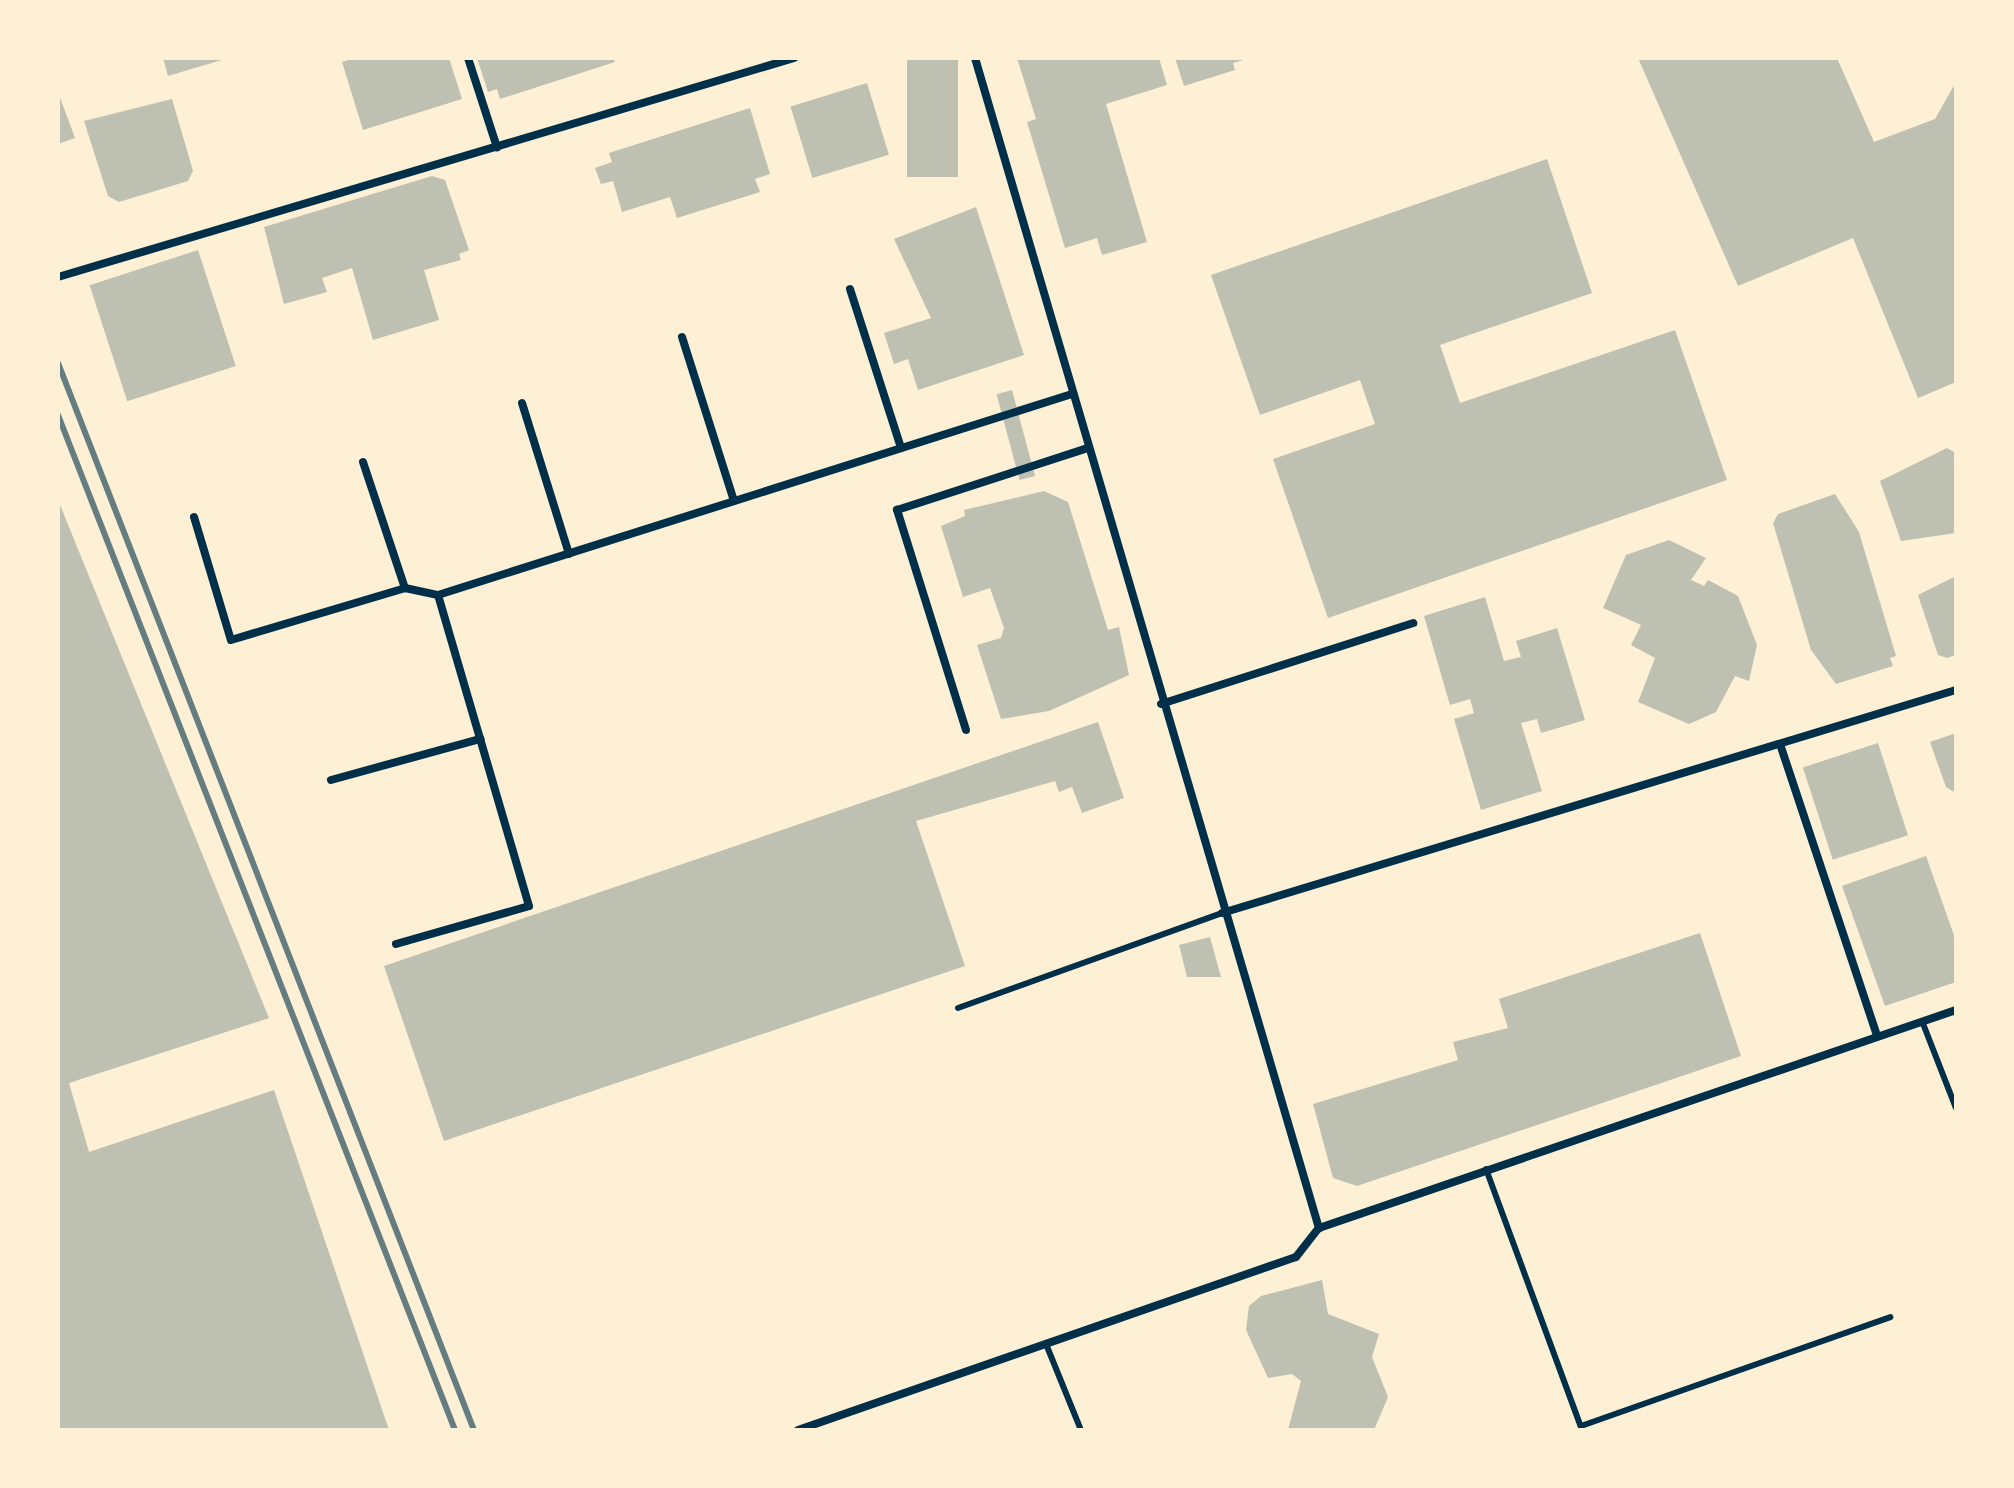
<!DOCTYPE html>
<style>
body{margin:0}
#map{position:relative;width:2014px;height:1488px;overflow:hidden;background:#fdf0d5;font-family:"PT Serif",serif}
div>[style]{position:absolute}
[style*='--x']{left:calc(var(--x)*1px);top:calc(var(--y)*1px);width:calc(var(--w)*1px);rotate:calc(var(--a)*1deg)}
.building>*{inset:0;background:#bec0b2;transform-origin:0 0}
.service>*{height:6px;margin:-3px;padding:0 3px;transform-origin:3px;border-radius:3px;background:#003049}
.minor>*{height:8px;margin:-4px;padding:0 4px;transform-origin:4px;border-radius:4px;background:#003049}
.rail>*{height:6px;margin:-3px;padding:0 3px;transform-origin:3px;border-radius:3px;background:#657d81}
span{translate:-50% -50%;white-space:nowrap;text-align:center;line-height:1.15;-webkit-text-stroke:6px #fdf0d5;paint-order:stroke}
.frame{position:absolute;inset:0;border:60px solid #fdf0d5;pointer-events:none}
</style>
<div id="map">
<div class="building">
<div style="clip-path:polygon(163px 58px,224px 58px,225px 59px,168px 76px)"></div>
<div style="clip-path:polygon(355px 58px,449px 58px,462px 99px,363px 130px,342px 62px)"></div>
<div style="clip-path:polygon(477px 58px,613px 58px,615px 62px,500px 99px,497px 89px,488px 92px)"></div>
<div style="left:907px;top:58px;width:51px;height:119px"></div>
<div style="clip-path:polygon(1017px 58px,1159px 58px,1167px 85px,1106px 104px,1147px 242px,1102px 255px,1097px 238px,1065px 248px,1027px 122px,1036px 119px)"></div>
<div style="clip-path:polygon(1175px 58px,1247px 58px,1247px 59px,1233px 63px,1235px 70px,1184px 86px)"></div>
<div style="clip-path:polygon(1638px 58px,1837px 58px,1874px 142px,1935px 119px,1956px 82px,1956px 382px,1918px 398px,1853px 238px,1738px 286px)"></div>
<div style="left:867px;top:83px;width:75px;height:80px;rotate:73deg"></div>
<div style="clip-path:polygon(58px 92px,75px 138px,58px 144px)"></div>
<div style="clip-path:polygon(172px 99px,193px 171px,188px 181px,119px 202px,108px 196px,84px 121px)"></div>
<div style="clip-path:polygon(750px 108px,770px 174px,755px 179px,760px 192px,677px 218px,670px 197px,622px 212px,613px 181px,601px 184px,595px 168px,612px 162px,609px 153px)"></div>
<div style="clip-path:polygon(1547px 159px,1592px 293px,1440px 345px,1460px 403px,1675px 330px,1727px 480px,1328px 618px,1273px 459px,1375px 424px,1360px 380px,1260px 415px,1211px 275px)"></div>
<div style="clip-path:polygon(432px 176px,445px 180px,469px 250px,459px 254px,461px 260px,424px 270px,439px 320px,373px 340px,352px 268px,322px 278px,327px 292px,284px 304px,264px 227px)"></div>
<div style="clip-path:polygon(976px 207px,1024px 355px,918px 390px,908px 359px,894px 364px,884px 333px,931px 318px,894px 239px)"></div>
<div style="left:198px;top:250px;width:122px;height:114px;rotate:72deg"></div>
<div style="left:1012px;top:390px;width:89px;height:16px;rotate:75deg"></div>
<div style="clip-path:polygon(1947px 448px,1956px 453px,1956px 533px,1901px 541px,1880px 481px)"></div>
<div style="clip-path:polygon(1044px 491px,1068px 502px,1108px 630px,1119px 627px,1129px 675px,1049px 711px,1001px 719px,977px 645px,1001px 638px,1004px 628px,990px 588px,963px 597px,941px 526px,965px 516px,964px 510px)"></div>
<div style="clip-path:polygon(1835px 494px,1859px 532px,1896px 656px,1890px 658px,1893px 666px,1836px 684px,1811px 650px,1773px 523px,1778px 514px)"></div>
<div style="clip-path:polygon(58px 500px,269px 1018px,69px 1083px,89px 1152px,274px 1090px,389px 1430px,58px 1430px)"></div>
<div style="clip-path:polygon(1669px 540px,1706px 558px,1691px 580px,1704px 586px,1708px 580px,1738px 596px,1757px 645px,1749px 681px,1735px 676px,1716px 712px,1689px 724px,1638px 702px,1655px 658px,1631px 645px,1641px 625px,1603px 608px,1626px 555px)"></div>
<div style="clip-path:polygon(1956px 576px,1956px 655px,1947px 658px,1938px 655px,1918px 595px)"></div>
<div style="clip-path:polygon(1485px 597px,1504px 661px,1521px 657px,1516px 641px,1557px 628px,1585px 720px,1541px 733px,1537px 719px,1521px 723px,1542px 791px,1481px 810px,1454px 719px,1474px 713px,1470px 699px,1450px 705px,1424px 616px)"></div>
<div style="clip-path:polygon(1098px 722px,1124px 798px,1082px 813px,1072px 787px,1059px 792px,1055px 781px,916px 821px,965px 966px,444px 1141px,384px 966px)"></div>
<div style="clip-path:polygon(1956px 733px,1956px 793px,1946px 787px,1930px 742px)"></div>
<div style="left:1878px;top:743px;width:97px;height:79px;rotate:72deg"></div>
<div style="clip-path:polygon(1926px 856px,1956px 941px,1956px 982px,1885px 1006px,1842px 886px)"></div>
<div style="clip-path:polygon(1700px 933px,1741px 1056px,1357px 1186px,1333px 1178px,1313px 1104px,1458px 1060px,1453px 1042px,1508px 1028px,1499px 999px)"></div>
<div style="clip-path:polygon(1210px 937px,1221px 977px,1187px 977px,1179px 945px)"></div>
<div style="clip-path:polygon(1322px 1280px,1328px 1314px,1379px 1334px,1372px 1357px,1388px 1397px,1374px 1430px,1288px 1430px,1301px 1381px,1292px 1374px,1268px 1378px,1246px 1330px,1249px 1306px,1261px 1296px)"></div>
</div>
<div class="service">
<div style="--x:958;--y:1008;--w:281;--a:-19.8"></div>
<div style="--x:1922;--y:1021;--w:93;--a:68.7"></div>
<div style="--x:1486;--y:1169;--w:278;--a:69.8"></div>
<div style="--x:1046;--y:1344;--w:93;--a:67.9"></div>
<div style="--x:1581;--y:1426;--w:328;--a:-19.4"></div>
</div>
<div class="minor">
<div style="--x:468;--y:58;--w:94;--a:72"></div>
<div style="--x:975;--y:58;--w:1220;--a:73.62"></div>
<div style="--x:58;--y:277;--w:768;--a:-16.57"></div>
<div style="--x:850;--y:289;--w:167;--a:72.2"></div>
<div style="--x:682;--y:337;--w:172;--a:72.4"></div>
<div style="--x:522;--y:403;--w:158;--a:72.7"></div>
<div style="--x:363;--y:462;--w:133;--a:71.6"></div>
<div style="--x:405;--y:588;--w:34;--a:12"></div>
<div style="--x:194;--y:517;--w:128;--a:73.3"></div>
<div style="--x:231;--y:640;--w:182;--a:-16.6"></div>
<div style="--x:1161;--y:704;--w:265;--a:-17.8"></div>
<div style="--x:966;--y:730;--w:231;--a:-107.4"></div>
<div style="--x:897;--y:510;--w:201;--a:-18"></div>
<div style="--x:1780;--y:744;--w:308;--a:71.6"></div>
<div style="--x:331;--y:780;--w:155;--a:-15.4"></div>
<div style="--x:1222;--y:913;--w:767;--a:-16.9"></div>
<div style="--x:396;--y:944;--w:138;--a:-15.9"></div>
<div style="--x:529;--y:906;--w:324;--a:-106.3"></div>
<div style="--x:438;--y:595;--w:665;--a:-17.59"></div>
<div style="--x:798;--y:1430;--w:527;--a:-19.16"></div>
<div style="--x:1296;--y:1257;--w:37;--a:-52"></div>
<div style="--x:1319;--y:1228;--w:673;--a:-18.89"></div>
</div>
<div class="rail">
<div style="--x:58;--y:363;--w:1145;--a:68.7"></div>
<div style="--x:58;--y:415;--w:1090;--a:68.64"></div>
</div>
<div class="frame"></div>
</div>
